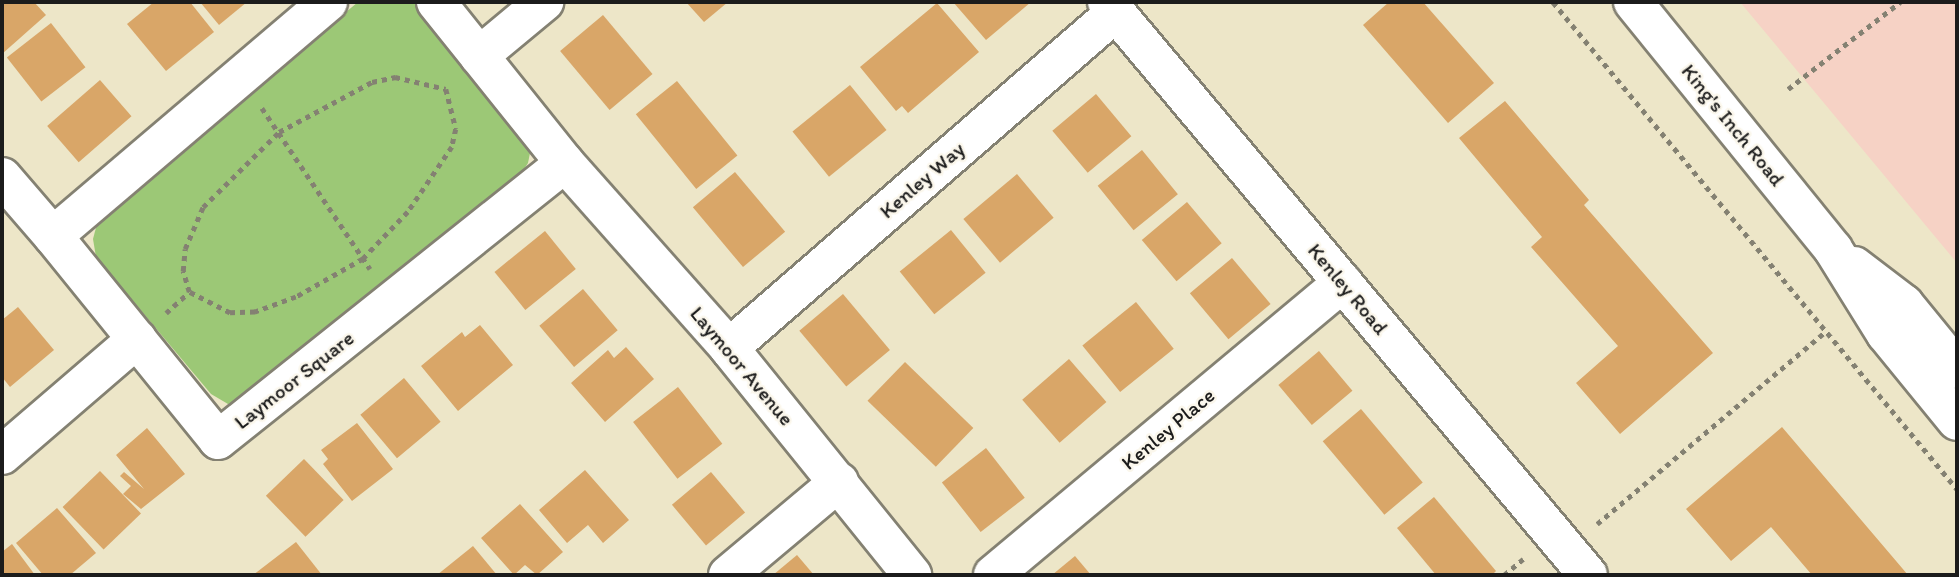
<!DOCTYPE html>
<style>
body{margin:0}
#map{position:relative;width:1959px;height:577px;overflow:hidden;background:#ede6c8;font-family:Itim,sans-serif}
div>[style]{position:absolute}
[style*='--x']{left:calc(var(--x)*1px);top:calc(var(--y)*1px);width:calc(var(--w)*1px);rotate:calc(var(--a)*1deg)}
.built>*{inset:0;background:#f6d2c5}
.green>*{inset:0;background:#9cc876}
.building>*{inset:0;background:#d9a668;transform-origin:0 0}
.path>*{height:4.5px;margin-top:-2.25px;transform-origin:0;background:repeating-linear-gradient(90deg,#848172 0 5px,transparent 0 10px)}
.roads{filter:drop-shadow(2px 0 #848172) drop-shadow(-2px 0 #848172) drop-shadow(0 2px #848172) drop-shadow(0 -2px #848172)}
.street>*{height:38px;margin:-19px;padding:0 19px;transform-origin:19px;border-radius:19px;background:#fff}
.secondary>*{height:38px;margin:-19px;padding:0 19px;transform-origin:19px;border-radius:19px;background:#fff}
span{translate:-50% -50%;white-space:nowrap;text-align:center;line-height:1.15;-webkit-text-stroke:5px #fbf7ec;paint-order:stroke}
.street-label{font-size:21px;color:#1c1c1c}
.frame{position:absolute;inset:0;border:4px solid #1c1c1c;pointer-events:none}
</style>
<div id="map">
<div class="built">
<div style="clip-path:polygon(1740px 2px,1957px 2px,1957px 263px,1809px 85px)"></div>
</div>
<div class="green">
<div style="clip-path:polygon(358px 2px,418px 2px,531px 148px,528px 163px,521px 174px,238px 404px,228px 404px,211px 394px,96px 257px,93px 239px,98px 220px)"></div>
</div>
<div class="building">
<div style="clip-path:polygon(2px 2px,34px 2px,46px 15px,2px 54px)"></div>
<div style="clip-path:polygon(154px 2px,190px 2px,214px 32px,166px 71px,127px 24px)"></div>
<div style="clip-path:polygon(200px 2px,247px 2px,219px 25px)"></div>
<div style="clip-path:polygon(686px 2px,728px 2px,704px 22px)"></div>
<div style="clip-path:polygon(953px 2px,1031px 2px,986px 40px)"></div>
<div style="clip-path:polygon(1389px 2px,1423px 2px,1494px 83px,1448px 123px,1363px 25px)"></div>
<div style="clip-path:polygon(937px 3px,979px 52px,908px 113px,902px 106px,896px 111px,860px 67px)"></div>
<div style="left:603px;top:15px;width:77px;height:56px;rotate:50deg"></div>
<div style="left:51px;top:23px;width:56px;height:56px;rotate:52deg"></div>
<div style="left:100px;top:80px;width:48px;height:70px;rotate:49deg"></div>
<div style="left:677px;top:81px;width:96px;height:53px;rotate:51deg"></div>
<div style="left:850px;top:85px;width:58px;height:74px;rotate:51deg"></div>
<div style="left:1096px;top:94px;width:55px;height:57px;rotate:50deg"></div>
<div style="clip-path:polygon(1505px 101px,1589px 200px,1584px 205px,1713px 353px,1620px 434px,1576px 383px,1618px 346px,1531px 247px,1542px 237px,1459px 138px)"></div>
<div style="left:1142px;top:150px;width:57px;height:57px;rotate:51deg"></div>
<div style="left:735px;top:172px;width:78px;height:55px;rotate:50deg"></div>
<div style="left:1017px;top:174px;width:57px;height:70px;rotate:50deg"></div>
<div style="left:1187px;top:202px;width:54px;height:59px;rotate:50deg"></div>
<div style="left:951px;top:230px;width:55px;height:66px;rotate:51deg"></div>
<div style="left:545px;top:231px;width:49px;height:65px;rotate:51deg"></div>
<div style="left:1232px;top:258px;width:60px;height:55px;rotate:50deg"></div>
<div style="left:583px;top:289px;width:54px;height:57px;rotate:50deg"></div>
<div style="left:843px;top:294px;width:73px;height:57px;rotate:50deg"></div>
<div style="left:1136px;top:302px;width:60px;height:69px;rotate:51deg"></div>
<div style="clip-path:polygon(18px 307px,54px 350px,10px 387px,2px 377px,2px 320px)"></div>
<div style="clip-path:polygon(480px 325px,513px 365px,458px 411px,421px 366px,462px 332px,465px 337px)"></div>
<div style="clip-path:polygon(626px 347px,654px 379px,605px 422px,571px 383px,608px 350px,614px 358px)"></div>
<div style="left:1319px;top:351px;width:52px;height:53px;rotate:50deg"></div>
<div style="left:1069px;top:359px;width:57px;height:62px;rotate:49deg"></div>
<div style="left:905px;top:362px;width:95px;height:54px;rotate:44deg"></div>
<div style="left:404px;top:378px;width:57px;height:57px;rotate:50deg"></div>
<div style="left:678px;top:387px;width:72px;height:57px;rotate:52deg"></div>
<div style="left:1361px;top:409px;width:96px;height:50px;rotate:50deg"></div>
<div style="clip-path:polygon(357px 423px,393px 469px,352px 501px,323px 464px,328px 459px,321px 450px)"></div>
<div style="clip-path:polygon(1782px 427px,1908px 575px,1812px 575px,1771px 527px,1731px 561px,1686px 509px)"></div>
<div style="clip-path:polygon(147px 428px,185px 474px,141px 509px,123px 494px,131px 486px,120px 476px,124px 472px,144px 489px,116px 455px)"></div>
<div style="left:986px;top:448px;width:63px;height:56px;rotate:52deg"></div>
<div style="left:304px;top:459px;width:57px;height:53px;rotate:46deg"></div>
<div style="clip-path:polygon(585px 470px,629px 520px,603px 543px,588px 525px,567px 543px,539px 510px)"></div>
<div style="left:100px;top:471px;width:59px;height:52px;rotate:46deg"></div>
<div style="left:711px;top:472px;width:53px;height:51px;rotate:50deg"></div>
<div style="clip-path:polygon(1434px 497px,1496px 571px,1492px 575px,1436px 575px,1397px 528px)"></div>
<div style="clip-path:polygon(520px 504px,563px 552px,537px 575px,525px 565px,514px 575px,481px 538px)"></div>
<div style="clip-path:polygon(57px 508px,96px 553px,70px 575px,43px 575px,16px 543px)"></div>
<div style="clip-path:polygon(296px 542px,322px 575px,253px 575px)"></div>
<div style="clip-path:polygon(12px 544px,35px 575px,2px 575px,2px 552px)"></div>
<div style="clip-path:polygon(473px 546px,497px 575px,437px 575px)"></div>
<div style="clip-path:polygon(797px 555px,814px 575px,773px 575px)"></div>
<div style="clip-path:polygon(1075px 556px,1091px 575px,1052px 575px)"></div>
</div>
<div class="path">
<div style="--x:1553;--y:2;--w:633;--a:50.32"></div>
<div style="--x:1788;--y:89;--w:142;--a:-37.8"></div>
<div style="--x:262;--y:108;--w:194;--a:56.1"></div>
<div style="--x:166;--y:313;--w:31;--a:-42"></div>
<div style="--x:189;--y:292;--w:22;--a:-106"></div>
<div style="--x:183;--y:271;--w:22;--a:-85"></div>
<div style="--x:185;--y:249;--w:46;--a:-66.8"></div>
<div style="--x:203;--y:207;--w:107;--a:-44.6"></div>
<div style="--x:279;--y:132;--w:106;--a:-28.3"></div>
<div style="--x:372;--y:82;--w:24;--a:-12"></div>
<div style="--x:395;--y:77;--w:52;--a:13.2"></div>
<div style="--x:446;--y:89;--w:41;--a:76"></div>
<div style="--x:456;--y:129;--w:18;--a:103"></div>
<div style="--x:452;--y:147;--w:78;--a:124.1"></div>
<div style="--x:408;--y:212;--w:65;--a:133.8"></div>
<div style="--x:363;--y:259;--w:77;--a:150.4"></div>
<div style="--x:296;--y:297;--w:44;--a:159.9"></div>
<div style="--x:255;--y:312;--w:25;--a:178"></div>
<div style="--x:230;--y:313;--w:46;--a:-152.9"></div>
<div style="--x:1597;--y:524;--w:299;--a:-40.1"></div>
<div style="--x:1504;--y:575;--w:25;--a:-40"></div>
</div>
<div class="roads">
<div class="street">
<div style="--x:328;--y:2;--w:361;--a:139.6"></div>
<div style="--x:53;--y:236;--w:262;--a:51"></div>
<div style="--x:218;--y:440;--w:444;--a:-38.6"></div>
<div style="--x:436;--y:2;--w:206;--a:51.3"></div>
<div style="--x:565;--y:163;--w:247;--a:48.4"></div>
<div style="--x:729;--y:348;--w:292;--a:51.1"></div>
<div style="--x:1107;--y:2;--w:748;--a:49.99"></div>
<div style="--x:479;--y:56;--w:85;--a:-39.7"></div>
<div style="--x:2;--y:177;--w:78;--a:49.2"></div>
<div style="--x:729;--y:348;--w:513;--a:-40.97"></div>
<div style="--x:2;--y:455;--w:178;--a:-40.7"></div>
<div style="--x:728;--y:575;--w:145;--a:-40"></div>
<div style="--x:993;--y:575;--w:456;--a:-39.9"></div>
</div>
<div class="secondary">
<div style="--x:1633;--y:2;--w:318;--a:51"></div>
<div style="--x:1833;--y:249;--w:100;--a:58.1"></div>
<div style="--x:1886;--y:334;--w:112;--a:50.8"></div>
<div style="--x:1854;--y:266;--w:63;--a:37.2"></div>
<div style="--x:1904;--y:304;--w:84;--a:50.8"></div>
</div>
</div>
<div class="street-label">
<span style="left:1733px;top:125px;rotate:51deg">King's Inch Road</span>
<span style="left:922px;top:180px;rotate:-41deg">Kenley Way</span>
<span style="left:1348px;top:289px;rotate:50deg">Kenley Road</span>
<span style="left:742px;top:366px;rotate:50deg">Laymoor Avenue</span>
<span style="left:294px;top:380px;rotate:-38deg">Laymoor Square</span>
<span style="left:1168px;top:429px;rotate:-40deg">Kenley Place</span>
</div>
<div class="frame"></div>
</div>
